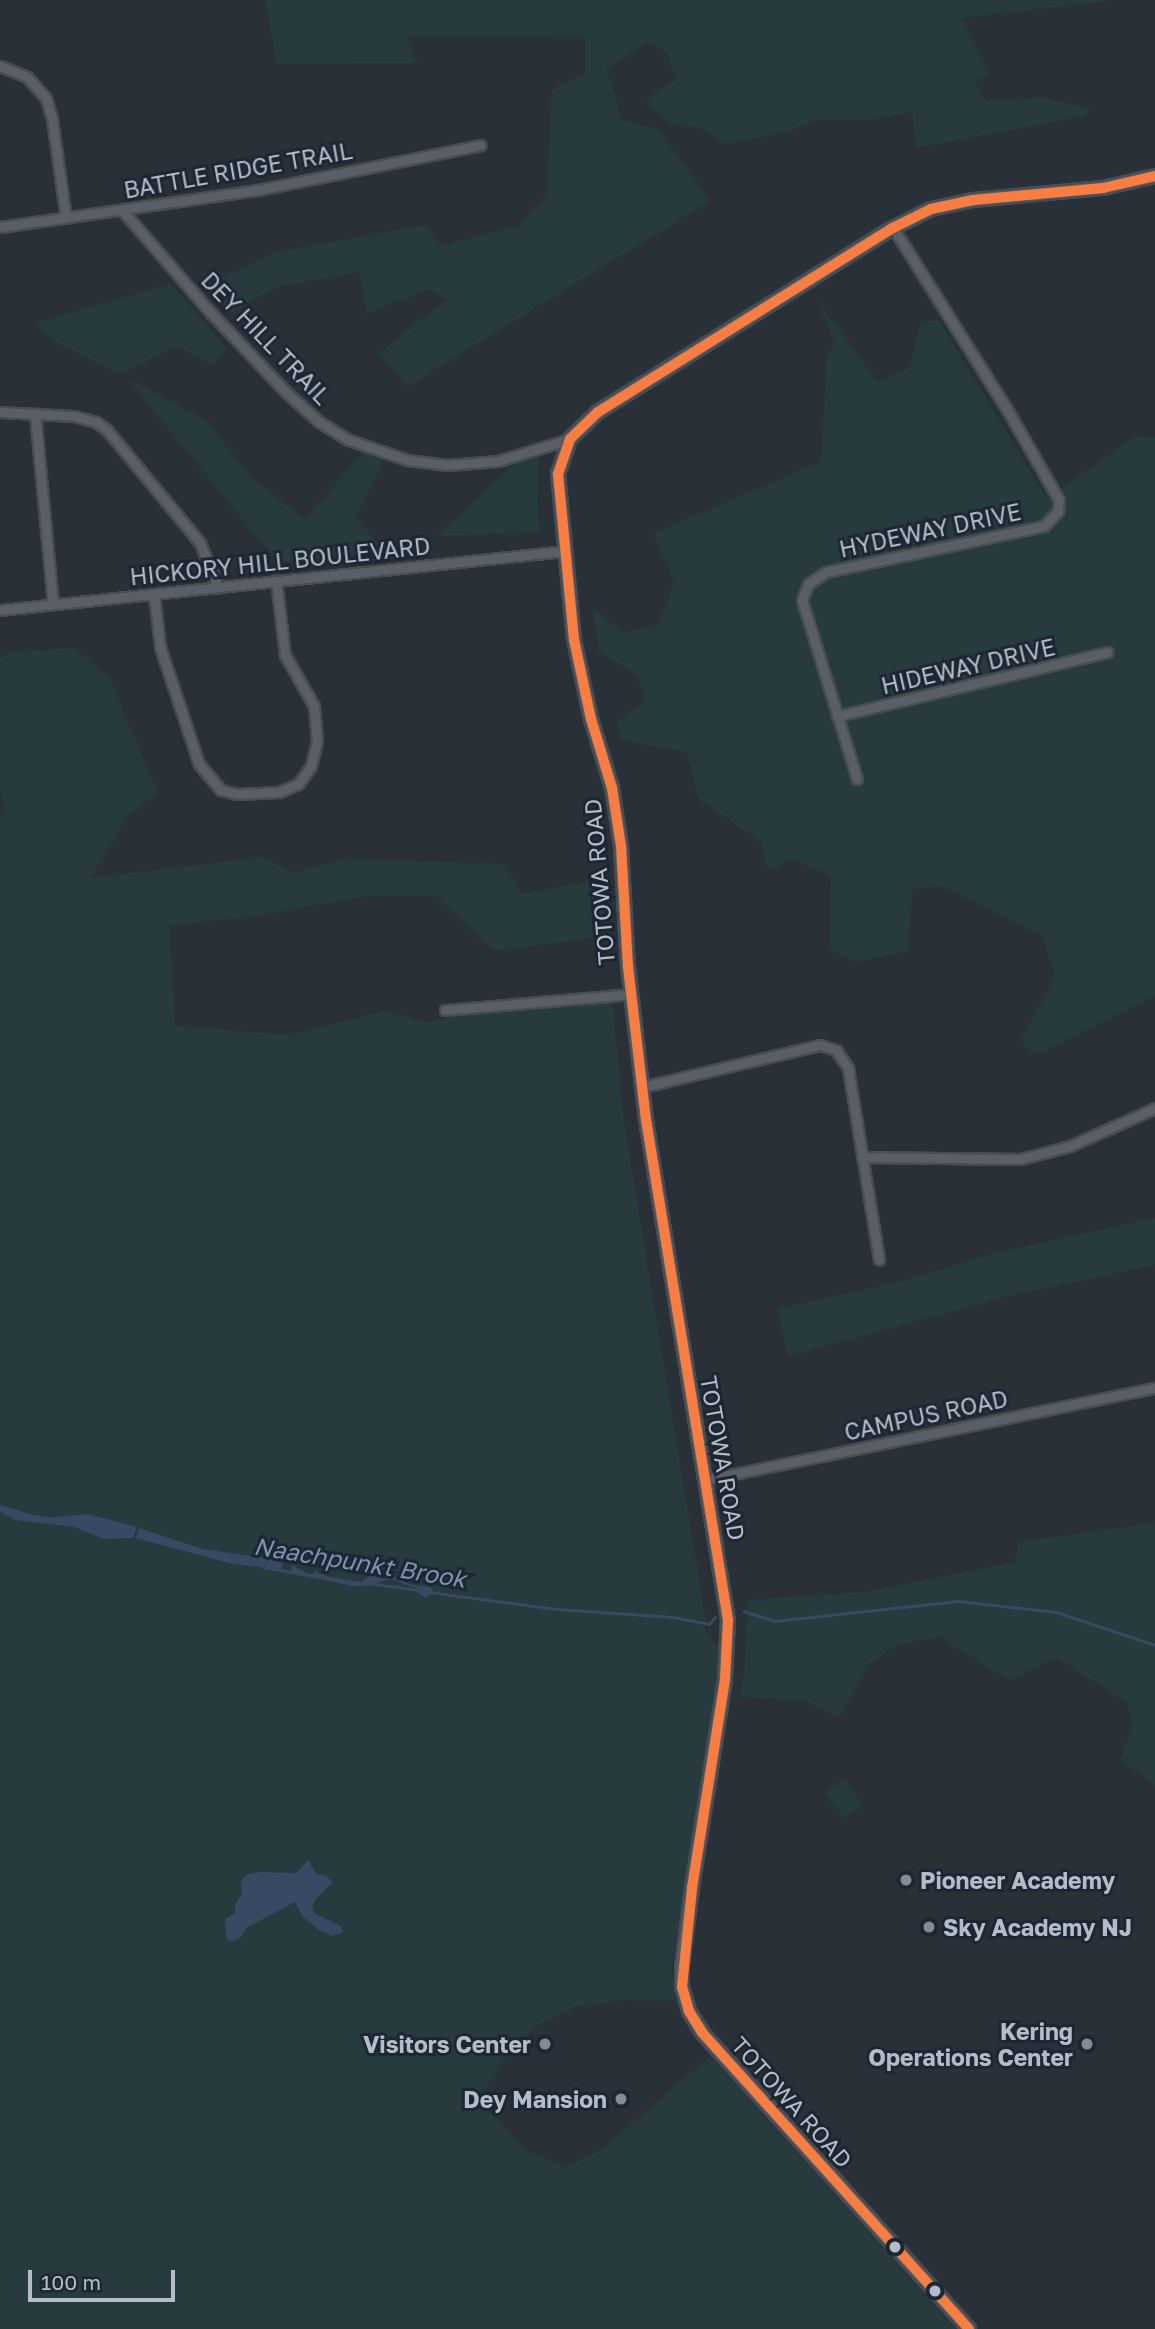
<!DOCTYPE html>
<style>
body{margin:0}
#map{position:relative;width:1155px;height:2329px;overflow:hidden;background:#2a3038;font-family:"Golos Text",sans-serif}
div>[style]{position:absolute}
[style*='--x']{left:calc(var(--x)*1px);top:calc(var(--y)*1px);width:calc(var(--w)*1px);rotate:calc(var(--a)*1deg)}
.green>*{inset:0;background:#273a3e;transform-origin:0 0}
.water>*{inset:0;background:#384963}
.stream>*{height:2.5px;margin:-1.25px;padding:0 1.25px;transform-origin:1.25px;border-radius:1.25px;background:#384963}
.roads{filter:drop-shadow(2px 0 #484c53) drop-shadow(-2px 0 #484c53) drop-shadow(0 2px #484c53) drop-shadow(0 -2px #484c53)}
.minor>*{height:9px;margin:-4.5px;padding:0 4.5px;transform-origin:4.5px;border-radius:4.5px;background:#5a5e66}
.secondary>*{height:12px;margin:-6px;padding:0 6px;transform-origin:6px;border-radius:6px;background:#595d64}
.bus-1>*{height:10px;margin:-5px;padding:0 5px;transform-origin:5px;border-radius:5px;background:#f77d43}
.dots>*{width:19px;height:19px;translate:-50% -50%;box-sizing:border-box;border:4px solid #1d2633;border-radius:50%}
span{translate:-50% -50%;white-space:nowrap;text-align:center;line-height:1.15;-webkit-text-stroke:6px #1d2633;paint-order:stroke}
.street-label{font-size:23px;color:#b4bcc9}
.poi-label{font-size:23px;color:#b4bcc9;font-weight:700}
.left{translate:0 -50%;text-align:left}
.right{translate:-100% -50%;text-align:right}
.water-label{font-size:24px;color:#7c92b1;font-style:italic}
.scale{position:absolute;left:28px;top:2270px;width:147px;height:32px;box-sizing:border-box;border:4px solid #b4bcc9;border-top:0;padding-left:9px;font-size:21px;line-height:24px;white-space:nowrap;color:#b4bcc9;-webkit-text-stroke:5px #1d2633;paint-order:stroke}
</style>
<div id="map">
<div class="green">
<div style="clip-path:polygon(266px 0,1114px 0,961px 18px,989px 74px,975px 82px,987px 102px,1040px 97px,1091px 109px,1083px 116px,916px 148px,912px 112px,871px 120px,818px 120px,782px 133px,726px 144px,701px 128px,669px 123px,646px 101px,676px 79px,667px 53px,647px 42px,607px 69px,622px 120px,658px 130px,710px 201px,408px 386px,379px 353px,446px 300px,429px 289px,367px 313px,359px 272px,276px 287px,231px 313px,202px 287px,273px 253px,425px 225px,440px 246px,518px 226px,547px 194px,552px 90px,585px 74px,585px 37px,406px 35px,417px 63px,276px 64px)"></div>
<div style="clip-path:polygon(171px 284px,227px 349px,213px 364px,177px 347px,119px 373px,57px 343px,36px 323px)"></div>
<div style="clip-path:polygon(818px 301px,877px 381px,910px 367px,921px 322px,939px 320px,1045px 496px,1064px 487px,1134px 437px,1155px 438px,1155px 995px,1037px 1054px,1021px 1042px,1055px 977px,1043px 937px,940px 886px,913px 889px,907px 951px,857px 962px,830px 948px,831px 876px,794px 859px,768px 871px,761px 842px,699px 799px,687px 752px,621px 740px,617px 722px,646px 700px,638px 676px,599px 651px,593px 607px,621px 632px,659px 626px,674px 582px,653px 534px,821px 462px,827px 359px,834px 342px)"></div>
<div style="clip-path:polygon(127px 378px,206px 420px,250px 477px,305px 519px,366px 450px,385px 456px,356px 518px,384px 551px,278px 562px)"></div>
<div style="clip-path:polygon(525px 454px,539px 457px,537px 504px,540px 532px,438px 536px)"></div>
<div style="clip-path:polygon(75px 648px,111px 680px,157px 793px,128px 816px,90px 878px,264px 857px,293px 873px,344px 859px,504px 864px,521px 894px,601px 880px,606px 936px,494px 951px,436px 896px,367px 896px,248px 917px,169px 925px,175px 1026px,291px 1035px,383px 1011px,426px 1022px,611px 988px,624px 1123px,706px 1622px,705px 1631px,720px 1649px,718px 1675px,672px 1967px,675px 2001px,622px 2000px,574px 2007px,543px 2022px,523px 2038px,501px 2063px,479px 2100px,528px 2152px,567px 2167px,605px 2147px,710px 2056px,956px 2329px,0 2329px,0 815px,4px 809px,0 790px,0 658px,13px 652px)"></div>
<div style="clip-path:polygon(1155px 1218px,1155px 1265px,1008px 1296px,788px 1356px,778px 1309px,903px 1281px,999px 1252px)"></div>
<div style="clip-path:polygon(1155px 1523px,1155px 1785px,1121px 1759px,1133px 1726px,1127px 1702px,1055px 1657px,1010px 1680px,939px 1637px,900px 1644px,868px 1664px,840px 1717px,804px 1700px,740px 1697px,744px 1675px,748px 1600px,865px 1592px,1015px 1562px,1018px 1542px)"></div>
<div style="left:844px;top:1779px;width:32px;height:23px;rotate:54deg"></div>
</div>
<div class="water">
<div style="clip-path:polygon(0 1505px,44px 1518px,88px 1514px,137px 1527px,133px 1538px,104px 1539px,74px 1527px,16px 1520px,0 1512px)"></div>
<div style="clip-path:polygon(139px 1528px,203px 1549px,284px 1561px,281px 1569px,233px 1564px,136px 1538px)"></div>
<div style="clip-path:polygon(292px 1565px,309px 1574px,314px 1574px,314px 1571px,329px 1577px,362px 1582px,368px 1576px,389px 1575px,412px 1585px,430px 1587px,433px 1590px,427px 1598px,416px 1592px,416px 1588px,390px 1579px,365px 1586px,352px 1586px,291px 1572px)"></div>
<div style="clip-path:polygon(308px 1860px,316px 1874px,325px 1875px,333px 1882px,315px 1900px,312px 1906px,314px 1913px,341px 1926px,343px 1932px,333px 1936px,319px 1930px,303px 1917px,295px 1902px,246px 1928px,241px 1937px,231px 1942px,226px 1939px,225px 1919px,235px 1913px,235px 1905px,242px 1893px,241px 1880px,248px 1874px,261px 1872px,296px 1873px)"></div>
</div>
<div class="stream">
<div style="--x:34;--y:1516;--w:15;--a:8"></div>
<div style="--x:263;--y:1567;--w:57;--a:10.1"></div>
<div style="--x:367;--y:1583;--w:52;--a:7.7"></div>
<div style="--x:429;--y:1592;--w:129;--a:7.6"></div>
<div style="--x:557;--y:1609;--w:116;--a:3.9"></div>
<div style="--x:673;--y:1617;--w:37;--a:11"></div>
<div style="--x:709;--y:1624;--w:9;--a:-49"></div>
<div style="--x:744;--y:1611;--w:33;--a:18"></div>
<div style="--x:775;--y:1621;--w:184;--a:-6.2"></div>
<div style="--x:958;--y:1601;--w:99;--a:6.4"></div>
<div style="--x:1056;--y:1612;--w:104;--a:18.4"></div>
</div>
<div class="roads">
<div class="minor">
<div style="--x:0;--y:66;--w:29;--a:22"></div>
<div style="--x:27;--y:77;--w:28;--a:48"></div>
<div style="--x:46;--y:98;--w:22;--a:74"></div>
<div style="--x:52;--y:119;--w:100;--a:82"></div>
<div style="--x:122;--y:210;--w:136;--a:49.2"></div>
<div style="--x:211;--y:313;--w:109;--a:46.5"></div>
<div style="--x:286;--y:392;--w:43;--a:42.2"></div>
<div style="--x:318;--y:421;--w:36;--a:32"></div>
<div style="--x:349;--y:440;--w:61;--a:19"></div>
<div style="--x:407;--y:460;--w:40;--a:7.1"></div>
<div style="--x:447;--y:465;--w:51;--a:-4.5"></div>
<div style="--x:498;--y:461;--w:75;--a:-17"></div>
<div style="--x:0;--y:227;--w:261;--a:-8.2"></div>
<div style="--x:258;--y:190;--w:227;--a:-11.4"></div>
<div style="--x:0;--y:412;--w:74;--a:3.1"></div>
<div style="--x:74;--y:416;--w:23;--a:15"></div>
<div style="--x:96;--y:422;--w:14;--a:36"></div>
<div style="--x:107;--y:430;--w:146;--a:50.5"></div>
<div style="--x:200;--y:543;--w:48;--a:67.8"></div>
<div style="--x:35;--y:414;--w:191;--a:84.6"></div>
<div style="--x:154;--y:594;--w:53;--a:83.5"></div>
<div style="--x:160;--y:647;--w:123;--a:71.6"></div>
<div style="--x:199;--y:764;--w:34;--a:50"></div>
<div style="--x:221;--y:790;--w:16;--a:14"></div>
<div style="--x:237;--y:794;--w:42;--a:-2.7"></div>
<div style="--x:279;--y:792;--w:21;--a:-23"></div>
<div style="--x:298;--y:784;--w:10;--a:-53"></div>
<div style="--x:304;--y:776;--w:12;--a:-55"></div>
<div style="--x:311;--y:766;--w:26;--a:-77"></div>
<div style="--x:317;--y:741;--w:35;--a:-95"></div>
<div style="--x:314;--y:706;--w:59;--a:-119.6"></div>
<div style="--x:285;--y:655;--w:75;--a:-96.9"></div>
<div style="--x:0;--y:610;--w:568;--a:-5.96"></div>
<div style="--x:837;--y:716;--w:278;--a:-13.3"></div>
<div style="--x:857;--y:779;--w:187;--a:-107.1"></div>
<div style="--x:802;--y:600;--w:17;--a:-69"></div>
<div style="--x:808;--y:584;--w:22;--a:-34"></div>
<div style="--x:826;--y:572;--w:223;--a:-11.9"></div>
<div style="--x:1044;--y:526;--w:21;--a:-47"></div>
<div style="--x:1058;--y:511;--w:11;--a:-85"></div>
<div style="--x:1059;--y:500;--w:103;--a:-119.8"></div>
<div style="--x:1008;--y:411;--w:216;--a:-122.1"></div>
<div style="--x:445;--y:1010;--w:187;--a:-4.9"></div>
<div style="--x:642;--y:1087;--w:183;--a:-13.3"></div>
<div style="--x:820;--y:1045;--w:17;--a:17"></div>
<div style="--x:836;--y:1050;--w:22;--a:56"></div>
<div style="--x:848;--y:1068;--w:194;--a:80.8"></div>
<div style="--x:862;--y:1157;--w:158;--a:0.7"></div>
<div style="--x:1020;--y:1159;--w:52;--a:-14.6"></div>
<div style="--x:1070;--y:1146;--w:93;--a:-24.1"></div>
<div style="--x:705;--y:1480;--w:459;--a:-11.6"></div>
</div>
<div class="secondary">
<div style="--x:969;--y:2329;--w:399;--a:-132"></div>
<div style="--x:702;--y:2032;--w:25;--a:-122"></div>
<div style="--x:689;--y:2011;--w:25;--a:-106"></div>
<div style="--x:682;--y:1987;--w:21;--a:-90"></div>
<div style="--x:682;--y:1966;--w:79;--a:-82.7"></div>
<div style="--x:692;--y:1888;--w:212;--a:-81"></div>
<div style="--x:725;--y:1679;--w:59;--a:-87.1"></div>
<div style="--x:728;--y:1620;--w:507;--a:-99.31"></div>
<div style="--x:646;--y:1120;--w:154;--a:-96.7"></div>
<div style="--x:628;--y:967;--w:121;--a:-93.3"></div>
<div style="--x:621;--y:846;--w:59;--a:-98.8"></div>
<div style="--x:612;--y:788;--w:72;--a:-106.9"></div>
<div style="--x:591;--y:719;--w:81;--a:-102.1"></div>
<div style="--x:574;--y:640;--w:167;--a:-95.5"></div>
<div style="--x:558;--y:474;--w:37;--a:-71"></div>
<div style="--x:570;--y:439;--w:39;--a:-44"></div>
<div style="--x:598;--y:412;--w:348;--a:-32"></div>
<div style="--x:893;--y:228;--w:42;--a:-26.6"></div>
<div style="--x:931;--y:209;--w:43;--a:-12.1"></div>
<div style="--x:973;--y:200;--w:131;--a:-5.3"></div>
<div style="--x:1103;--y:188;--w:53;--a:-13"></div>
</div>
</div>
<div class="bus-1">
<div style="--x:969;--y:2329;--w:399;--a:-132"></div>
<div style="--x:702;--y:2032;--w:25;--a:-122"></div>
<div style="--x:689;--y:2011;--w:25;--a:-106"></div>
<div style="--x:682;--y:1987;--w:100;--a:-84.2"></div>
<div style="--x:692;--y:1888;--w:212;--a:-81"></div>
<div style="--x:725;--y:1679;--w:59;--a:-87.1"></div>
<div style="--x:728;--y:1620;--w:507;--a:-99.31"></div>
<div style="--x:646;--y:1120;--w:154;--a:-96.7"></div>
<div style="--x:628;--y:967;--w:121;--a:-93.3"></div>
<div style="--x:621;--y:846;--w:59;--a:-98.8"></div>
<div style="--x:612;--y:788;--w:72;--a:-106.9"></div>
<div style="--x:591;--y:719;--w:81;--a:-102.1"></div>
<div style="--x:574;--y:640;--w:167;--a:-95.5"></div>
<div style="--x:558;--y:474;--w:37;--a:-71"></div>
<div style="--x:570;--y:439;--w:39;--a:-44"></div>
<div style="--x:598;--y:412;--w:348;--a:-32"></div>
<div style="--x:893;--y:228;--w:42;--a:-26.6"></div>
<div style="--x:931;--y:209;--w:43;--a:-12.1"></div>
<div style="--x:973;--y:200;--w:131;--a:-5.3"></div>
<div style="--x:1103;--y:188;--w:53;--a:-13"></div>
</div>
<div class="dots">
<div style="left:906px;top:1880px;background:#848b96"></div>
<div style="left:929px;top:1927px;background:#848b96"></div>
<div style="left:545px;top:2044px;background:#848b96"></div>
<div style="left:1087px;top:2044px;background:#848b96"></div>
<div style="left:621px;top:2099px;background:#848b96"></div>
<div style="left:895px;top:2247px;background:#b4bcc9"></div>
<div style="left:935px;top:2291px;background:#b4bcc9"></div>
</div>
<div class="street-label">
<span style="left:238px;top:170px;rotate:-10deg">BATTLE RIDGE TRAIL</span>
<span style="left:266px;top:338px;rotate:46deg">DEY HILL TRAIL</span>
<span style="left:930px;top:530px;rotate:-12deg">HYDEWAY DRIVE</span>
<span style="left:280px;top:561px;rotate:-6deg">HICKORY HILL BOULEVARD</span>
<span style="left:968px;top:666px;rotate:-13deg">HIDEWAY DRIVE</span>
<span style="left:599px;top:882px;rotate:-95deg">TOTOWA ROAD</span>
<span style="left:926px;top:1415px;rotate:-12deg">CAMPUS ROAD</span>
<span style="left:723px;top:1458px;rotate:80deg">TOTOWA ROAD</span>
<span style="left:792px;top:2102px;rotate:48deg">TOTOWA ROAD</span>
</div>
<div class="poi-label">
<span class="left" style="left:920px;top:1880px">Pioneer Academy</span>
<span class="left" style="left:943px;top:1927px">Sky Academy NJ</span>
<span class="right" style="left:1073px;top:2044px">Kering<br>Operations Center</span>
<span class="right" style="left:531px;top:2044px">Visitors Center</span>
<span class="right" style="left:607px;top:2099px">Dey Mansion</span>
</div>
<div class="water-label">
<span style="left:360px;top:1562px;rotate:9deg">Naachpunkt Brook</span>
</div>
<div class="scale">100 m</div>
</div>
